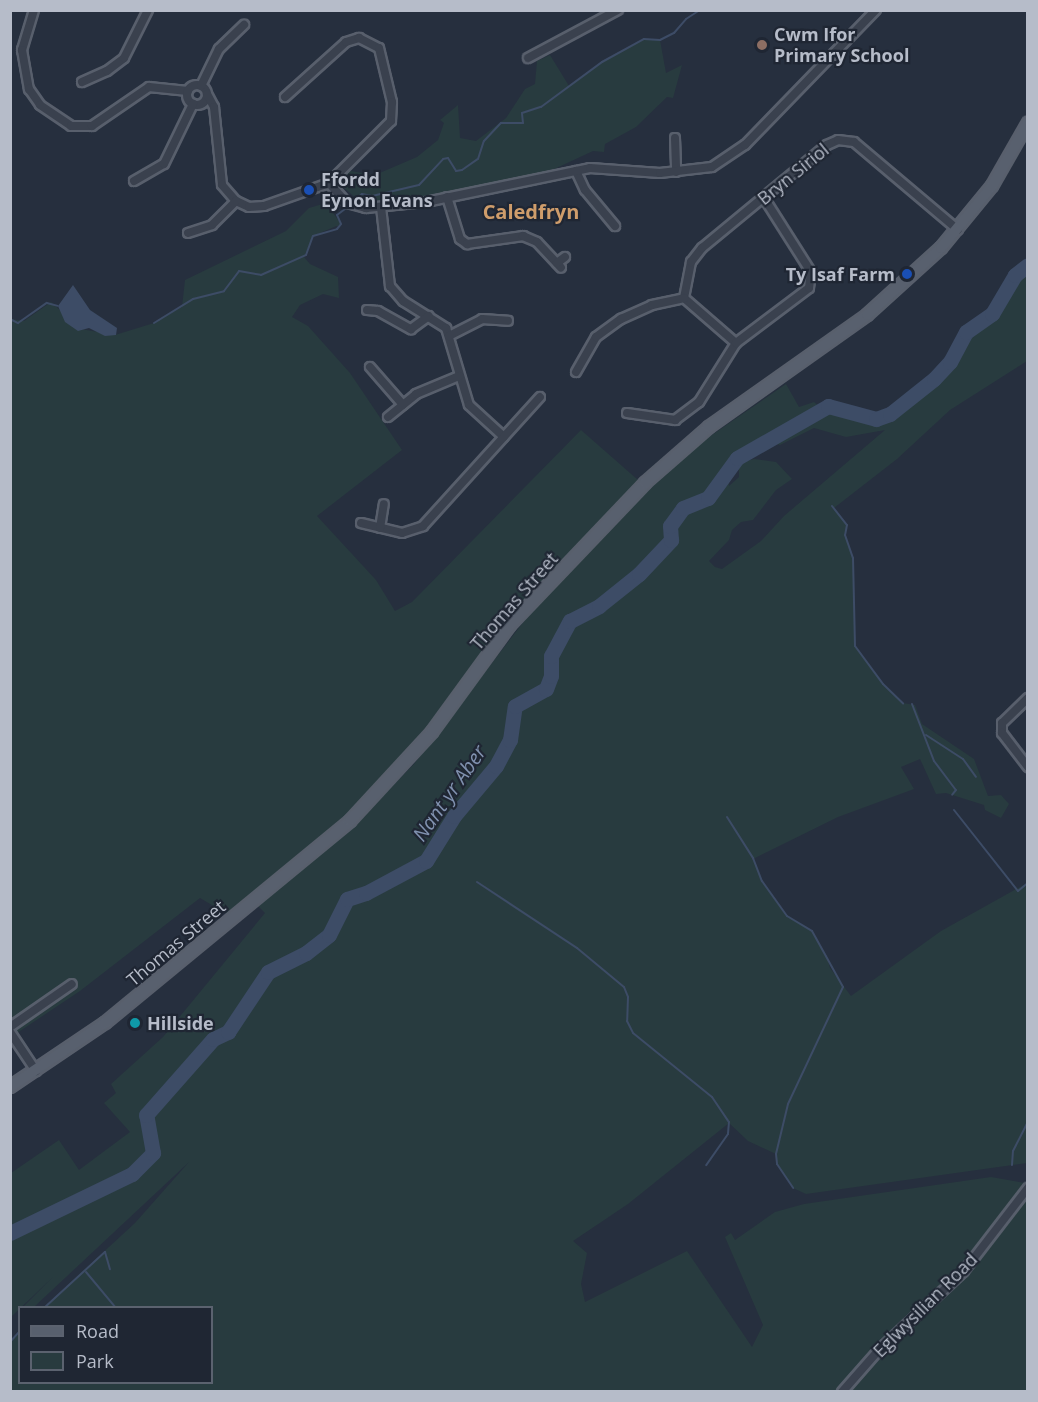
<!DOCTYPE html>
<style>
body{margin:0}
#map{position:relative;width:1038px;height:1402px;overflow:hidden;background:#262f3e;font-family:"Open Sans",sans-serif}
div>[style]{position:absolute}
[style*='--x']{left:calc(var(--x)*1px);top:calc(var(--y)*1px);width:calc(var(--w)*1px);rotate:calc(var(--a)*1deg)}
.green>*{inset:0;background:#283b3f}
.water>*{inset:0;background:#3d4c66}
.stream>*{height:2px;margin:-1px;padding:0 1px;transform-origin:1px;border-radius:1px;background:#3d4c66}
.river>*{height:15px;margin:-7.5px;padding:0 7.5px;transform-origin:7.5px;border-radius:7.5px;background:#3d4c66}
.roads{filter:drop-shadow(2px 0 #585f6c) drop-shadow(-2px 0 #585f6c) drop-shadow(0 2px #585f6c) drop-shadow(0 -2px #585f6c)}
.minor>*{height:8px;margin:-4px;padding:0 4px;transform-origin:4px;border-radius:4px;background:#3a414e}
.minor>.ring{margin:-4px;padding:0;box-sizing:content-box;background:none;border:8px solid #3a414e;border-radius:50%}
.major>*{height:10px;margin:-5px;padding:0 5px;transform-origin:5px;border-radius:5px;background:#58606e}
.dots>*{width:16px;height:16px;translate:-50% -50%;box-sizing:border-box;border:3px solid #1f2633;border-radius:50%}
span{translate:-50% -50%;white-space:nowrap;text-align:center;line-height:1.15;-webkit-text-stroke:4.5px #1f2633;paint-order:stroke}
.poi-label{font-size:18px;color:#b6bcc9;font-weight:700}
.left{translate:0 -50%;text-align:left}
.right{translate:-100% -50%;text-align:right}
.street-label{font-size:18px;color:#b6bcc9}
.neighbourhood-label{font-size:20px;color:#cf9d6b;font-weight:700}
.water-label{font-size:20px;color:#8091af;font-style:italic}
.frame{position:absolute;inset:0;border:12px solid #b6bcc9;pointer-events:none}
.legend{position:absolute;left:18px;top:1306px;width:195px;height:78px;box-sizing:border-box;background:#1f2633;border:2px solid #5b626f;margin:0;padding:8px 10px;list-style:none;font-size:18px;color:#b6bcc9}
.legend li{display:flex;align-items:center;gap:12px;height:30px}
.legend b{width:30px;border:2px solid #5b626f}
</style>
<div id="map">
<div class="green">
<div style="clip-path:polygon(644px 39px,660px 40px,666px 73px,682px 65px,673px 98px,667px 97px,636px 127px,605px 144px,604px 152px,593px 151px,550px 171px,429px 197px,362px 203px,344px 188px,345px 170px,375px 175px,417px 157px,438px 140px,444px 123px,440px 120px,458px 105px,460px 138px,476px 141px,506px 118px,525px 89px,535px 84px,537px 61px,550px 55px,569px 86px,602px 62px)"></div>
<div style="clip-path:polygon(evenodd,326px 203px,341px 224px,313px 236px,304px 257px,310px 264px,338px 277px,339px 298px,323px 294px,300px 305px,292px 317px,308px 326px,350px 373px,402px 450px,317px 516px,376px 580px,395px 611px,412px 602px,581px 430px,646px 487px,553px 589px,663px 475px,706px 439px,786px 384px,799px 407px,814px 402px,822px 409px,841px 408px,876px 419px,890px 414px,934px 378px,950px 362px,966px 332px,992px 314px,1015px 275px,1027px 265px,1027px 361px,950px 410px,897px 459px,834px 508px,847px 525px,845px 535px,853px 558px,855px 646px,883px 684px,903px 703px,915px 705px,922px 724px,974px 759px,988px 796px,1001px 795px,1009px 804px,1001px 818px,985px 810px,984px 805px,946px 793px,936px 794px,920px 759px,901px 767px,914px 789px,838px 817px,753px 859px,762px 881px,786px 916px,812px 931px,827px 956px,830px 968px,851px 996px,941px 931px,1027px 883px,1027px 1163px,806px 1194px,793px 1188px,777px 1164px,776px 1154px,748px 1141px,729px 1123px,628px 1204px,573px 1241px,587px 1253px,581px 1284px,585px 1302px,687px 1251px,752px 1347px,763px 1325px,725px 1237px,731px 1233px,735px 1240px,775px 1212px,804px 1204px,991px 1177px,1025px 1183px,1027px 1185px,961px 1270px,877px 1347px,837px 1391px,11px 1391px,11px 1342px,19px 1331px,20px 1382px,212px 1382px,212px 1308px,44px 1307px,135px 1223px,189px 1162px,34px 1307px,23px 1307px,53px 1277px,11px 1317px,11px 1173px,59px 1140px,79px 1170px,130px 1132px,104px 1103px,116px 1093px,111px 1084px,163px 1037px,265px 913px,257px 905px,239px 921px,200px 898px,80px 991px,11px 1037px,11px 319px,24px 321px,51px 302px,81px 329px,115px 335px,154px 323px,182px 307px,185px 280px,286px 231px,309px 208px,326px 203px,814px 428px,846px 437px,885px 430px,784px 516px,761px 541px,722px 569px,715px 567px,709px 561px,729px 540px,732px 530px,741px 522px,753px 520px,776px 490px,792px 479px,776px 462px,754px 459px,739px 463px,739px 477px,729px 486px,728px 470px,737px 458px,765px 441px,780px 445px,814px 428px,326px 203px,532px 611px,414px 764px,359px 820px,262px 901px,370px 806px,532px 611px)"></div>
<div style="clip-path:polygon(1027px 1195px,1027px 1391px,847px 1392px,966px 1273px)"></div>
</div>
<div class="water">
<div style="clip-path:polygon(73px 285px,90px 310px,117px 328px,116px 335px,105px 336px,89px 328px,78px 331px,65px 322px,58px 306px)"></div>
</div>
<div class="stream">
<div style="--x:355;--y:200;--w:9;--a:-41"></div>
<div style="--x:362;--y:194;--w:10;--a:11"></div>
<div style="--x:372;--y:196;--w:48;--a:-13.2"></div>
<div style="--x:419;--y:185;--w:35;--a:-47"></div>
<div style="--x:443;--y:159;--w:5;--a:-11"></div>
<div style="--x:448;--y:158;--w:15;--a:58"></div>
<div style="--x:456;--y:171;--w:6;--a:-9"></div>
<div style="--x:462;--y:170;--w:19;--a:-35"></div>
<div style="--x:478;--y:159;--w:19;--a:-72"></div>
<div style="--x:484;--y:141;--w:25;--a:-47"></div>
<div style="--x:501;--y:123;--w:22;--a:0"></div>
<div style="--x:523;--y:123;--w:10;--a:-96"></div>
<div style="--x:522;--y:113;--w:20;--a:-18"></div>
<div style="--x:541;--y:107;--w:76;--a:-36.4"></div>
<div style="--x:602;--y:62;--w:48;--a:-28.7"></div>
<div style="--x:644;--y:39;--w:16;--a:4"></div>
<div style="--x:660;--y:40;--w:16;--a:-27"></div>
<div style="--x:674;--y:33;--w:18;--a:-49"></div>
<div style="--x:686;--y:19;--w:17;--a:-33"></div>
<div style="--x:10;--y:319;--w:9;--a:27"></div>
<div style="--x:18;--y:323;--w:35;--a:-35"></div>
<div style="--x:47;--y:303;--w:11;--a:15"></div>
<div style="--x:154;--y:323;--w:46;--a:-31.6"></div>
<div style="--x:193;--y:299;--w:32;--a:-14"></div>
<div style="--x:224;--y:291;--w:25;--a:-53"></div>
<div style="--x:239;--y:271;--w:22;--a:10"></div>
<div style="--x:261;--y:275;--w:49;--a:-24"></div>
<div style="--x:306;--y:255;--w:20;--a:-70"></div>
<div style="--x:313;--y:236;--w:25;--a:-16"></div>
<div style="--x:337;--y:229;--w:6;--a:-51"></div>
<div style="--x:341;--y:224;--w:10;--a:-114"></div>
<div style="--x:337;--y:215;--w:10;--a:-37"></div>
<div style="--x:832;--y:506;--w:24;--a:52"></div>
<div style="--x:847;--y:525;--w:10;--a:101"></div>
<div style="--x:845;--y:535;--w:24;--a:71"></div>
<div style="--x:853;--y:558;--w:88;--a:88.7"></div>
<div style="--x:855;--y:646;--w:47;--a:53.6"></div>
<div style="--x:883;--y:684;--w:28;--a:44"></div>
<div style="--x:912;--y:704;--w:61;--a:68.9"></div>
<div style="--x:934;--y:761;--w:36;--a:53"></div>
<div style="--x:956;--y:790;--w:6;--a:129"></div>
<div style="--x:926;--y:735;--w:44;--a:33"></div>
<div style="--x:963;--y:759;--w:22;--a:54"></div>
<div style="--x:954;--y:810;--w:103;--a:51.7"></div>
<div style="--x:1018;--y:891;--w:13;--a:-39"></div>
<div style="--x:727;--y:817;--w:49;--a:57.6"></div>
<div style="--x:753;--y:858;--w:25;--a:69"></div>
<div style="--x:762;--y:881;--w:43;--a:54.5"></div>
<div style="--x:787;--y:916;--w:29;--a:31"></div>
<div style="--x:812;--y:931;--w:64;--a:61"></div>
<div style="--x:843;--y:987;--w:129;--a:115.2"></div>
<div style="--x:788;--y:1104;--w:51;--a:103.5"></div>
<div style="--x:776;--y:1154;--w:10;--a:84"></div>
<div style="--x:777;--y:1164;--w:29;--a:56"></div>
<div style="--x:477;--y:882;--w:120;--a:33.4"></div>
<div style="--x:577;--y:948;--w:61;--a:39.7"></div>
<div style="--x:624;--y:987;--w:11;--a:68"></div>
<div style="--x:628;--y:997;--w:24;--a:92"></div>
<div style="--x:627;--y:1021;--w:13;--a:63"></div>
<div style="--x:633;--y:1033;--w:102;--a:39"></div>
<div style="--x:712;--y:1097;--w:30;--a:56"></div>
<div style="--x:729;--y:1122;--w:12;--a:95"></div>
<div style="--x:728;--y:1134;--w:38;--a:125"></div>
<div style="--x:1012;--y:1165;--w:14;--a:-86"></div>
<div style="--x:1013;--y:1151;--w:34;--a:-63"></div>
<div style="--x:86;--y:1272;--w:47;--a:50.2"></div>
<div style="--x:44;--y:1308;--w:83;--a:-42.6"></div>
<div style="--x:105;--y:1252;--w:18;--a:74"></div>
<div style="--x:10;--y:1342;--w:15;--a:-48"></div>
<div style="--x:173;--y:1382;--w:7;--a:8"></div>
</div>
<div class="river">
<div style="--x:10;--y:1233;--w:136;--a:-25.8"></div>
<div style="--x:132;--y:1174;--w:30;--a:-45"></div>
<div style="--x:153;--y:1153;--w:39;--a:-100"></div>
<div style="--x:146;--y:1115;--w:101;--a:-48.6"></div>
<div style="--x:213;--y:1039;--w:17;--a:-25"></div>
<div style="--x:228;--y:1032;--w:72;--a:-56.3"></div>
<div style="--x:268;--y:972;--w:42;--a:-26.6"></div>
<div style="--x:306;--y:953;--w:29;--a:-38"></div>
<div style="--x:329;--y:935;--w:40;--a:-63.4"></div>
<div style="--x:347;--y:899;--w:20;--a:-18"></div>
<div style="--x:366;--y:893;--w:68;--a:-28.1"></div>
<div style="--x:426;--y:861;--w:53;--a:-58.1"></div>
<div style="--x:454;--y:816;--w:65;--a:-50"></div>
<div style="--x:496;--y:766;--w:30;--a:-62"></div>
<div style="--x:510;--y:740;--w:34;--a:-82"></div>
<div style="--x:515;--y:706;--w:35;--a:-29"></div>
<div style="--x:546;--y:689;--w:14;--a:-69"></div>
<div style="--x:551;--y:676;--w:20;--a:-90"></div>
<div style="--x:551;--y:656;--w:40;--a:-62"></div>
<div style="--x:570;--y:621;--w:33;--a:-27"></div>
<div style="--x:599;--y:606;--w:51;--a:-38.7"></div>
<div style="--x:639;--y:574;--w:47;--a:-46.7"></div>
<div style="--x:671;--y:540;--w:14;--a:-94"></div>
<div style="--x:670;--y:526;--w:22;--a:-54"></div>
<div style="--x:683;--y:508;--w:27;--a:-22"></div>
<div style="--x:708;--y:498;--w:49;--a:-54.1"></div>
<div style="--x:737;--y:458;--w:105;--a:-29.7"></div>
<div style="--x:828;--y:406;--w:50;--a:15.2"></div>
<div style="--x:876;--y:419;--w:15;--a:-20"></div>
<div style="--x:890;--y:414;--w:56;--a:-38.5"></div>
<div style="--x:934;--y:379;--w:23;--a:-47"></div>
<div style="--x:950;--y:362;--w:34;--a:-62"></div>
<div style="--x:966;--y:332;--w:32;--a:-35"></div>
<div style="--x:992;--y:314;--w:45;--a:-59.5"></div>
<div style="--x:1015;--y:275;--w:16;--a:-38"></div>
</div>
<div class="roads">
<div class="minor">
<div style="--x:34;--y:10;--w:42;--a:106.7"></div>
<div style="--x:22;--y:50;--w:40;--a:80"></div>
<div style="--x:29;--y:89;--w:19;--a:55"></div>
<div style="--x:40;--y:105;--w:37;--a:34"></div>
<div style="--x:71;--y:126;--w:21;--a:0"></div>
<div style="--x:92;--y:126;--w:69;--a:-34.4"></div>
<div style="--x:149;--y:87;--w:39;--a:6"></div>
<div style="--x:528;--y:58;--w:102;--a:-28.1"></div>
<div style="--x:82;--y:82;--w:27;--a:-24"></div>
<div style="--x:107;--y:71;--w:21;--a:-37"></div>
<div style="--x:124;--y:58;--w:54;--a:-63.4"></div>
<div class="ring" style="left:187px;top:85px;width:12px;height:12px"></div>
<div style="--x:201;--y:86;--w:41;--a:-64.1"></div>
<div style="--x:219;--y:49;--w:35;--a:-44"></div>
<div style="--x:207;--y:94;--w:15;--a:62"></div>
<div style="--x:214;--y:107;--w:78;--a:84.1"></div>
<div style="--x:222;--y:185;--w:21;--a:49"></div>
<div style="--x:236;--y:201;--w:14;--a:25"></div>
<div style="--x:249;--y:207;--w:15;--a:-4"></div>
<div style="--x:264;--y:206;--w:69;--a:-19.5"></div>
<div style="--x:285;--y:97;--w:82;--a:-42"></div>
<div style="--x:346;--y:42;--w:14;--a:-17"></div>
<div style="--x:359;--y:38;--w:22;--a:27"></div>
<div style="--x:379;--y:48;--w:56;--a:76.5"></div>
<div style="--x:392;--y:102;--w:19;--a:93"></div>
<div style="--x:391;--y:121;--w:88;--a:135"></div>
<div style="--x:675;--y:138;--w:34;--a:88"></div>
<div style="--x:576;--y:171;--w:21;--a:65"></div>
<div style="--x:585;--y:190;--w:47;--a:50.2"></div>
<div style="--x:134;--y:181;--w:34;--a:-30"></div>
<div style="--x:164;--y:164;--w:67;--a:-64.2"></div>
<div style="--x:329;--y:183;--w:27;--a:48"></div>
<div style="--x:347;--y:203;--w:20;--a:15"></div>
<div style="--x:366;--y:208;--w:60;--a:-5.7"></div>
<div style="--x:426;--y:202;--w:167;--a:-11.7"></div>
<div style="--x:590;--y:168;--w:70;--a:4.1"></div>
<div style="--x:660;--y:173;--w:52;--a:-6.6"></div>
<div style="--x:712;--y:167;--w:40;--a:-34"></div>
<div style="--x:745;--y:145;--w:188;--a:-45.9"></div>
<div style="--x:447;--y:197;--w:44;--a:72.8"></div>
<div style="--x:460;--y:239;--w:9;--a:36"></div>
<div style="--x:467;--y:244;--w:57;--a:-8.1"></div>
<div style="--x:523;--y:236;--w:15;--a:23"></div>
<div style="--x:537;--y:242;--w:35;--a:47"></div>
<div style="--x:381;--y:207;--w:80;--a:83.5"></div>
<div style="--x:390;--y:286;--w:20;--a:49"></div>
<div style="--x:403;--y:301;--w:51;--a:32.1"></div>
<div style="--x:446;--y:328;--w:80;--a:73.4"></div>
<div style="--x:469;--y:405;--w:47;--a:42.4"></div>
<div style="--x:188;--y:233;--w:25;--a:-18"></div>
<div style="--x:212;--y:225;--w:34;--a:-45"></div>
<div style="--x:557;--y:263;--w:10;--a:-37"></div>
<div style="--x:684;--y:298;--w:37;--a:-79"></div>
<div style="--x:691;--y:262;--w:18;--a:-52"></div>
<div style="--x:702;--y:248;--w:162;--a:-39.5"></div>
<div style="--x:827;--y:145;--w:12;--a:-24"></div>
<div style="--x:838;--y:140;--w:16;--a:7"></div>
<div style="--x:854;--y:142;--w:136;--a:40.2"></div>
<div style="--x:684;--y:298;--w:69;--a:40.9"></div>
<div style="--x:367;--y:310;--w:11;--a:5"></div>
<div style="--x:378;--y:311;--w:38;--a:29"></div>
<div style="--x:411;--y:329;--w:22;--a:-36"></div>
<div style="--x:449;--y:336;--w:37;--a:-27"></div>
<div style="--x:482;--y:319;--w:26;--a:4"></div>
<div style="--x:370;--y:367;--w:50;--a:49"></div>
<div style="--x:576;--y:372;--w:40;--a:-60.3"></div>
<div style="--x:596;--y:337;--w:31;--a:-36"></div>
<div style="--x:621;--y:319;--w:34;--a:-24"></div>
<div style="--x:652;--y:305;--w:33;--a:-12"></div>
<div style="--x:627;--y:413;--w:49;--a:8.3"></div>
<div style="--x:675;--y:420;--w:30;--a:-37"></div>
<div style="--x:699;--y:402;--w:70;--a:-57.9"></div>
<div style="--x:736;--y:343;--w:91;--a:-37"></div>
<div style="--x:809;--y:288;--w:16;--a:-83"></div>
<div style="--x:811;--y:272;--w:88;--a:-122.4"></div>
<div style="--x:388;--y:417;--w:36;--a:-39"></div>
<div style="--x:416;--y:394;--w:47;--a:-22.7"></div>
<div style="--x:361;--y:523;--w:42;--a:13.7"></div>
<div style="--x:402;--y:533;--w:22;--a:-18"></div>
<div style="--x:423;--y:526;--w:174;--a:-47.8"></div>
<div style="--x:380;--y:528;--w:24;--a:-81"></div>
<div style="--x:1028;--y:698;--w:36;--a:136"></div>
<div style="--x:1002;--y:723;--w:10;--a:90"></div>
<div style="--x:1002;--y:733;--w:43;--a:52.6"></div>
<div style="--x:10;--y:1027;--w:75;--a:-34.7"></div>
<div style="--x:10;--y:1032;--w:47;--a:56.3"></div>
<div style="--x:842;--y:1392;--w:55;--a:-48.7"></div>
<div style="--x:878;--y:1351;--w:117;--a:-42.9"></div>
<div style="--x:964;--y:1271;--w:105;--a:-52.4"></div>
</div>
<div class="major">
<div style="--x:10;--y:1087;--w:115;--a:-34"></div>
<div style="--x:105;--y:1023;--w:318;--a:-39.5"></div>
<div style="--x:350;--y:821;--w:121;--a:-47.3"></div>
<div style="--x:432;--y:732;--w:132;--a:-53.9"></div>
<div style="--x:510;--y:625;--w:196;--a:-46.4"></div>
<div style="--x:645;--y:483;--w:85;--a:-41.2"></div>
<div style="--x:709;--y:427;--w:194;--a:-35.3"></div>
<div style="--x:867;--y:315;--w:100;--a:-42.2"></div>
<div style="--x:941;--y:248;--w:80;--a:-50.6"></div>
<div style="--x:992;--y:186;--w:73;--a:-60.3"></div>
</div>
</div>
<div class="dots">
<div style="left:762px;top:45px;background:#8d6e63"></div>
<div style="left:309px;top:190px;background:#1a4fb4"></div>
<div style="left:907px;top:274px;background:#1a4fb4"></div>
<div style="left:135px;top:1023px;background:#0f9aa8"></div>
</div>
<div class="poi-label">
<span class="left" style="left:774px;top:45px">Cwm Ifor<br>Primary School</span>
<span class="left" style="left:321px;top:190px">Ffordd<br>Eynon Evans</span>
<span class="right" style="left:895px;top:274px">Ty Isaf Farm</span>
<span class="left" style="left:147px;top:1023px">Hillside</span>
</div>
<div class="street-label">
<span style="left:793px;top:174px;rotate:-39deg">Bryn Siriol</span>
<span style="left:514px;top:601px;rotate:-49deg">Thomas Street</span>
<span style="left:176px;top:943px;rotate:-40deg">Thomas Street</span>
<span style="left:925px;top:1305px;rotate:-45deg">Eglwysilian Road</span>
</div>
<div class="neighbourhood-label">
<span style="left:531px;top:211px">Caledfryn</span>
</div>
<div class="water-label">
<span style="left:449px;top:793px;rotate:-55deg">Nant yr Aber</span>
</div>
<div class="frame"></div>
<ul class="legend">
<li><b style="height:8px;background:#58606e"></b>Road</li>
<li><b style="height:16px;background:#283b3f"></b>Park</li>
</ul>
</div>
